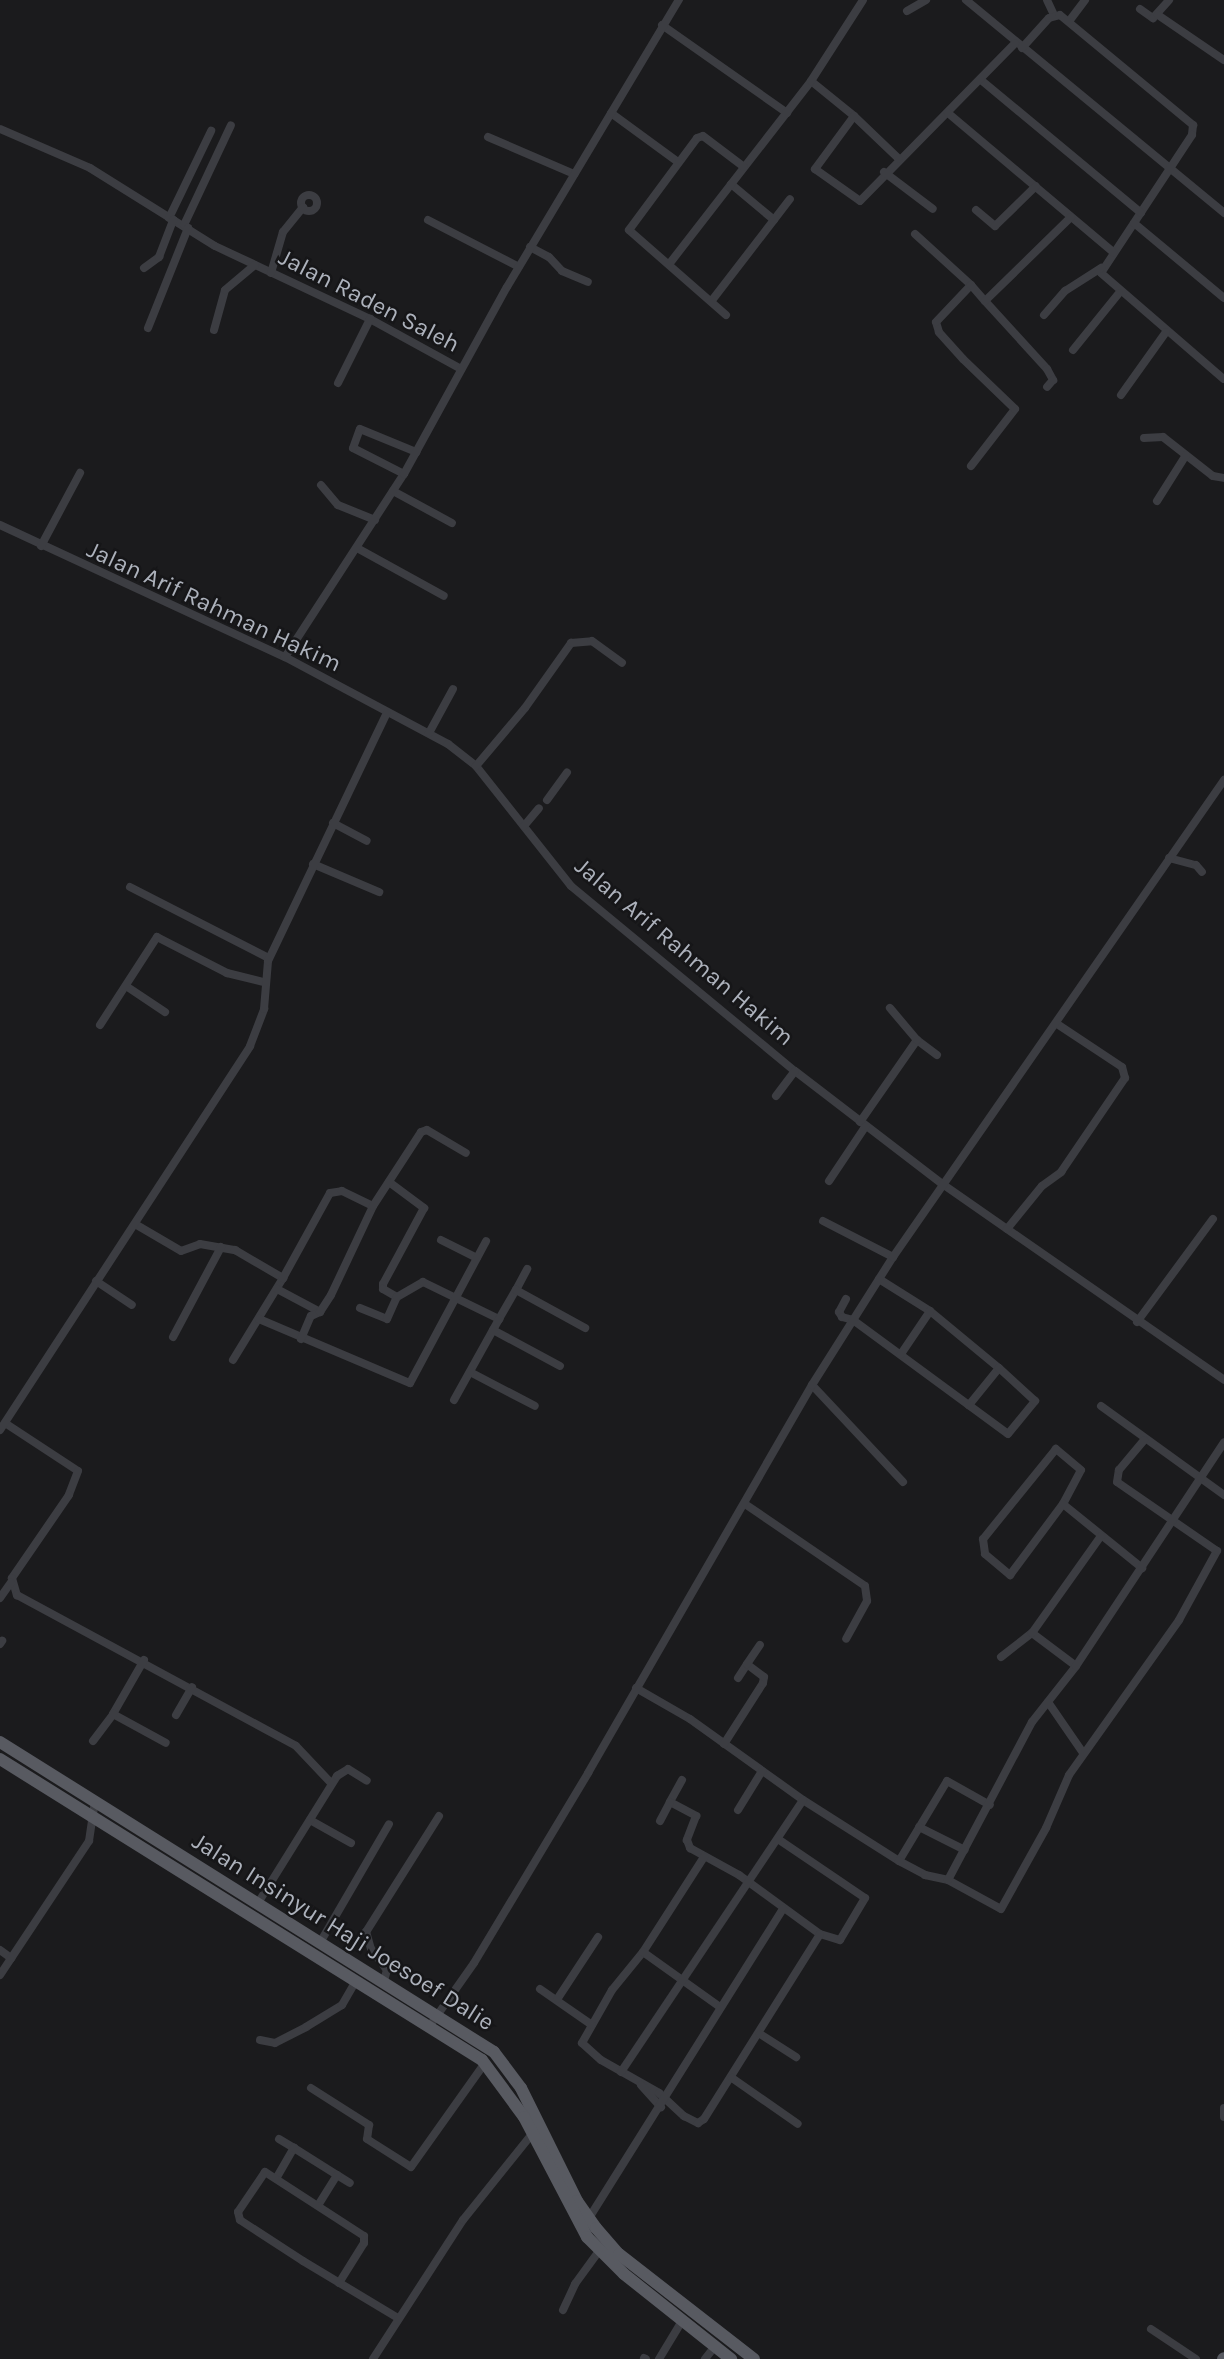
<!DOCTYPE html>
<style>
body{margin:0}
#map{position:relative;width:1224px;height:2359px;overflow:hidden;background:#1b1b1d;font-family:Karla,sans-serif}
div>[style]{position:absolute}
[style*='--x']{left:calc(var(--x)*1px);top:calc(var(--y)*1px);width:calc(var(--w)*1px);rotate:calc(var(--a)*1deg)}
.street>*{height:8px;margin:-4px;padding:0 4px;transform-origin:4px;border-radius:4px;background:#3c3d42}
.street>.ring{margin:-4px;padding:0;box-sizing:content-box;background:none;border:8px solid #3c3d42;border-radius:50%}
.primary>*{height:12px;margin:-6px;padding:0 6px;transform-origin:6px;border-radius:6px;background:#585a61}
span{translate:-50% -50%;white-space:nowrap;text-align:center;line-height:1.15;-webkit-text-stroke:5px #161618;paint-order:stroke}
.street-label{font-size:24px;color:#adb2bc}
</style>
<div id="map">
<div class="street">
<div style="--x:966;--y:0;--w:335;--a:39.5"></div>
<div style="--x:1047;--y:0;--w:17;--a:65"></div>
<div style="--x:1140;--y:9;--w:16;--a:35"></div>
<div style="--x:1153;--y:18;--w:24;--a:-48"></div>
<div style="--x:907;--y:11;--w:22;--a:-30"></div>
<div style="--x:1158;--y:15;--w:80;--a:34.3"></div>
<div style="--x:1070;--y:20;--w:25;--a:-53"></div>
<div style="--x:662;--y:25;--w:153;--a:35.1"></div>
<div style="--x:1022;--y:48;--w:40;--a:-48"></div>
<div style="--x:1049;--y:18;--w:11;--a:-15"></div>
<div style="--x:1060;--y:15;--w:173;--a:39.6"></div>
<div style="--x:1193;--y:125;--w:10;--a:96"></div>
<div style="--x:1192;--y:135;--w:165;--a:123.4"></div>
<div style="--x:1101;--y:273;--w:162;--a:40.8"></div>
<div style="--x:981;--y:80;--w:208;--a:39.7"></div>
<div style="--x:811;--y:81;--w:55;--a:39.1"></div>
<div style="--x:854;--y:116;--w:66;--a:126.3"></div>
<div style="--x:815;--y:169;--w:55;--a:35.4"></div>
<div style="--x:860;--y:201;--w:221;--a:-45.5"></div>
<div style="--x:611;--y:113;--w:83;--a:36.2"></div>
<div style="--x:948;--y:113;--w:216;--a:40.1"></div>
<div style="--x:854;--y:116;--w:61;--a:43.7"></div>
<div style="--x:0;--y:129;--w:98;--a:23.4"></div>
<div style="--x:90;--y:168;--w:147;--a:32"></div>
<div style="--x:215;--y:246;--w:171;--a:25.2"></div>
<div style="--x:370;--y:319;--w:104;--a:28.8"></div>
<div style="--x:488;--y:137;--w:94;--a:23.3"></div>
<div style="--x:884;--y:172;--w:61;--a:37.1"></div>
<div style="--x:731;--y:184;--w:56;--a:39.9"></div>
<div class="ring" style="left:301px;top:195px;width:8px;height:8px"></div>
<div style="--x:976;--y:210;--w:25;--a:40"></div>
<div style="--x:995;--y:226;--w:57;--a:-44.3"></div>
<div style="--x:169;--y:218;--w:97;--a:-64.2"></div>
<div style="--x:428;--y:220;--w:102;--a:27.3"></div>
<div style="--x:1134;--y:223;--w:117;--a:39.8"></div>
<div style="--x:184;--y:225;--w:110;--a:-64.8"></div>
<div style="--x:915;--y:234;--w:76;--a:42.3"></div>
<div style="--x:530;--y:247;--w:21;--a:28"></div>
<div style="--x:549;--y:257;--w:19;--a:47"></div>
<div style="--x:562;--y:271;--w:28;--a:23"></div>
<div style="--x:670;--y:263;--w:230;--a:-52.2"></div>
<div style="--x:811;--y:81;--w:96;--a:-57.3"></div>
<div style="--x:144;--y:268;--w:19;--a:-36"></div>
<div style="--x:159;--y:257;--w:40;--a:-69"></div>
<div style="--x:271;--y:273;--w:43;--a:-73.7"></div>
<div style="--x:283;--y:232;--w:32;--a:-51"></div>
<div style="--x:713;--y:299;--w:126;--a:-52.4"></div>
<div style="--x:985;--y:301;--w:92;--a:47.6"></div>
<div style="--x:1047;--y:369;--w:13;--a:61"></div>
<div style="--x:1053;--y:380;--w:9;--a:131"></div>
<div style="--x:726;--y:315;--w:129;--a:-138.8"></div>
<div style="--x:629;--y:230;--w:114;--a:-53.5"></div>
<div style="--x:697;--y:138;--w:6;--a:-18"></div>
<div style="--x:703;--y:136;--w:51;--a:37.1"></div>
<div style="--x:1044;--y:315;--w:32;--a:-49"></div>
<div style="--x:1065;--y:291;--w:43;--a:-32.6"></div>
<div style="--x:148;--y:328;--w:108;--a:-68.2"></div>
<div style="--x:214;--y:330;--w:41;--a:-74.6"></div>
<div style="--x:225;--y:290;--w:39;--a:-40"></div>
<div style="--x:1073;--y:350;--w:73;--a:-51.1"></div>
<div style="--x:338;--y:383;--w:72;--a:-63.4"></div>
<div style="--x:1121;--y:395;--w:77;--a:-54.5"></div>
<div style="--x:1144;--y:438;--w:19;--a:-3"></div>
<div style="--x:1163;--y:437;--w:63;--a:38"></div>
<div style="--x:1213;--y:476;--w:11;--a:10"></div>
<div style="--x:971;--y:466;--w:72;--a:-52.3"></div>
<div style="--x:1015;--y:409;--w:72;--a:-136.1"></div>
<div style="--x:963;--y:359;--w:36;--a:-132"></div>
<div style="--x:939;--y:332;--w:10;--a:-107"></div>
<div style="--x:936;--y:322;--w:51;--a:-46.6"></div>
<div style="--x:971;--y:285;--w:21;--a:49"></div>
<div style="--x:985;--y:301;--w:120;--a:-44.3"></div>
<div style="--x:404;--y:474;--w:57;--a:-153"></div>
<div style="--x:353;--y:448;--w:20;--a:-70"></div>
<div style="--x:360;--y:429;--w:61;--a:22.3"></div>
<div style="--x:321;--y:485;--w:26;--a:50"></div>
<div style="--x:338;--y:505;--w:40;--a:22"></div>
<div style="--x:393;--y:491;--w:67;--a:28.5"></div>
<div style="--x:1157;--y:501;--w:54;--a:-57.8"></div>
<div style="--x:0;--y:525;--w:314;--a:24.9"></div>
<div style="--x:285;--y:657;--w:185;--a:28.1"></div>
<div style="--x:448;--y:744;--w:36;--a:38"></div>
<div style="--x:476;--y:766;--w:153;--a:51.6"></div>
<div style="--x:571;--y:886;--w:291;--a:39.6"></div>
<div style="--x:795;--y:1071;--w:184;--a:37.5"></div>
<div style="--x:941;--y:1183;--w:345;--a:34.8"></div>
<div style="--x:41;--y:546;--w:83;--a:-61.9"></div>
<div style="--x:357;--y:548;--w:99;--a:28.9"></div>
<div style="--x:285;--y:657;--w:218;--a:-57"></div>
<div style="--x:404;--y:474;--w:213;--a:-61.2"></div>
<div style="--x:507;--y:287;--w:335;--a:-59.1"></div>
<div style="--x:429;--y:733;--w:50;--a:-61.4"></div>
<div style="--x:476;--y:766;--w:76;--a:-49.8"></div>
<div style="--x:525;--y:708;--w:80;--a:-54.7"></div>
<div style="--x:571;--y:643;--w:21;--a:-5"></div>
<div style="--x:592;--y:641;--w:37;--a:36"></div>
<div style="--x:547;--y:800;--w:34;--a:-54"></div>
<div style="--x:333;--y:823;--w:38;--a:28"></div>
<div style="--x:524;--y:826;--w:23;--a:-50"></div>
<div style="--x:1169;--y:858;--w:28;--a:15"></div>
<div style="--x:1196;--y:865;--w:9;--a:49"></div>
<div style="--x:313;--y:864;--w:72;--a:23"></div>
<div style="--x:130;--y:887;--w:156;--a:27.1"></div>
<div style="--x:126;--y:986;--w:47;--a:33.7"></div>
<div style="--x:100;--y:1025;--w:105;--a:-57.1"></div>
<div style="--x:157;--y:937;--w:79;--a:27.2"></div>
<div style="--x:227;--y:973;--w:38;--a:14"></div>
<div style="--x:917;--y:1040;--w:25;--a:37"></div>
<div style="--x:776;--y:1096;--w:31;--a:-53"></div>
<div style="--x:860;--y:1122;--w:100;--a:-55.2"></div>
<div style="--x:917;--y:1040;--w:42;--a:-130.2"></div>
<div style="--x:829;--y:1181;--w:65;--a:-56.3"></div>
<div style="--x:389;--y:1182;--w:44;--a:36.6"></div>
<div style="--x:424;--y:1208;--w:86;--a:118.3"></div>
<div style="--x:383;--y:1284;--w:5;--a:90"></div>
<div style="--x:383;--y:1289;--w:16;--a:30"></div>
<div style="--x:823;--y:1221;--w:79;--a:27.2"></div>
<div style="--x:135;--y:1224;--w:53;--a:30.4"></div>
<div style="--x:181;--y:1251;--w:20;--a:-20"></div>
<div style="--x:200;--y:1244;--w:36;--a:10"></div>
<div style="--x:235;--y:1250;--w:56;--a:30.3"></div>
<div style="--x:283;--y:1278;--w:96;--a:121.4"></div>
<div style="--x:1007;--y:1229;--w:55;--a:-50.9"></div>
<div style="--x:1042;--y:1186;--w:24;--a:-36"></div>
<div style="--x:1061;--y:1172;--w:114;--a:-55.8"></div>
<div style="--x:1125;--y:1078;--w:11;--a:-105"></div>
<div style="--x:1122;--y:1067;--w:78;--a:-146.5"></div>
<div style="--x:441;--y:1240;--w:40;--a:26.6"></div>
<div style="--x:283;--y:1278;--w:97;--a:-61.1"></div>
<div style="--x:330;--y:1193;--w:12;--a:-9"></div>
<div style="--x:342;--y:1191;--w:34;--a:26"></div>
<div style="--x:879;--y:1279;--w:60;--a:32.1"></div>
<div style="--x:930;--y:1311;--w:89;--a:39.6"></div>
<div style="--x:999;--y:1368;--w:48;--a:129"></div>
<div style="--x:96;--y:1281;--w:43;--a:33.7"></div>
<div style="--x:277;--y:1289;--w:49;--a:28.1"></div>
<div style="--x:516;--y:1290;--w:24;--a:-62"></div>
<div style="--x:846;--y:1299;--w:15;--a:118"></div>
<div style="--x:839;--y:1312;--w:6;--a:59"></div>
<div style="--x:842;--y:1317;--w:11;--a:15"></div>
<div style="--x:853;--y:1320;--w:192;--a:36.3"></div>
<div style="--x:1008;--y:1434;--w:43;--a:-50.7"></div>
<div style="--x:1035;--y:1401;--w:49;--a:-137.5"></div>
<div style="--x:360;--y:1308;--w:29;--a:22"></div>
<div style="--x:387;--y:1319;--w:24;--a:-66"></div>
<div style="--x:397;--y:1297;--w:30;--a:-30"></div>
<div style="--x:423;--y:1282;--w:85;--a:26"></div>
<div style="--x:499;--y:1319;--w:34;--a:-60"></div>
<div style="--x:516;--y:1290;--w:79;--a:28.8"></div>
<div style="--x:259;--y:1319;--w:164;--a:23"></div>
<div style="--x:410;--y:1383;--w:161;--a:-61.8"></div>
<div style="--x:1137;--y:1322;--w:128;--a:-53.6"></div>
<div style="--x:493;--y:1330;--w:76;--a:28.2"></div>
<div style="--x:173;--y:1337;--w:102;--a:-61.9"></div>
<div style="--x:301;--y:1339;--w:25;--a:-67"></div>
<div style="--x:311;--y:1316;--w:10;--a:-24"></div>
<div style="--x:320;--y:1312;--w:20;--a:-57"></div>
<div style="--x:331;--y:1295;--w:98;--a:-64.7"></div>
<div style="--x:373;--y:1206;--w:88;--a:-57"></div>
<div style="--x:421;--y:1132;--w:6;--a:-18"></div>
<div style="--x:427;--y:1130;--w:45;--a:30.5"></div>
<div style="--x:901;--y:1354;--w:52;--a:-56"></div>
<div style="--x:470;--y:1372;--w:73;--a:27.6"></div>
<div style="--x:812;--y:1385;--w:133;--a:46.8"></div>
<div style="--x:454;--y:1400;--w:93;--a:-60.9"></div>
<div style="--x:1101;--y:1406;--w:152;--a:35.9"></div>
<div style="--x:5;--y:1423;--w:87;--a:33.3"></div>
<div style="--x:78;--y:1471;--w:26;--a:111"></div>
<div style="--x:69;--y:1495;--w:101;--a:124.5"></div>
<div style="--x:12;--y:1578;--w:18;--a:74"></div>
<div style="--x:17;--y:1595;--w:317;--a:28.4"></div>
<div style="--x:296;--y:1746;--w:51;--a:46.6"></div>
<div style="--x:0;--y:1430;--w:458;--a:-56.9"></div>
<div style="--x:250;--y:1046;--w:40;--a:-69"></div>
<div style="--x:264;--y:1009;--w:48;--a:-85.2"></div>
<div style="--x:268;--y:961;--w:275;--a:-64.4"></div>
<div style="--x:745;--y:1504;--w:145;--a:34.3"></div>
<div style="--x:865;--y:1586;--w:15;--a:82"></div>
<div style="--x:867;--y:1601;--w:43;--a:118.9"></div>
<div style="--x:1063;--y:1504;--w:38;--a:-62"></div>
<div style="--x:1081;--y:1470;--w:33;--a:-140"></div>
<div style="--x:1056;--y:1449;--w:116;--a:129"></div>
<div style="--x:983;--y:1539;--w:15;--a:82"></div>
<div style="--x:985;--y:1554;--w:33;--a:40"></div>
<div style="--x:1010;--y:1575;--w:89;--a:-53.3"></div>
<div style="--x:1063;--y:1504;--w:102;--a:39"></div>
<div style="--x:0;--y:1598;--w:19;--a:-55"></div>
<div style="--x:0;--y:1644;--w:4;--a:-56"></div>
<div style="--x:1001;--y:1657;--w:39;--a:-38"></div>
<div style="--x:144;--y:1660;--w:62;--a:119.9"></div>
<div style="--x:113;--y:1714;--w:60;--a:28.7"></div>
<div style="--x:1076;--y:1666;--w:55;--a:-143.1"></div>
<div style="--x:1032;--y:1633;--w:119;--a:-54.6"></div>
<div style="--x:738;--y:1678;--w:17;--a:-57"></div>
<div style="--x:636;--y:1688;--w:62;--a:29.9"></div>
<div style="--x:690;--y:1719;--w:139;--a:35.6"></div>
<div style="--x:803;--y:1800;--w:114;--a:32.4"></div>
<div style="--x:899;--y:1861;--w:93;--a:-59"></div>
<div style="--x:947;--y:1781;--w:49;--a:29.2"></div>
<div style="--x:1048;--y:1702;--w:62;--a:55.5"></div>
<div style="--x:176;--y:1715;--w:32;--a:-60"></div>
<div style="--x:93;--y:1741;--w:34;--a:-53"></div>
<div style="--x:724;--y:1744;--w:72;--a:-57.4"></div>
<div style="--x:763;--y:1683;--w:6;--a:-81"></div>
<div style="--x:764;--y:1677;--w:21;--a:-143"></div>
<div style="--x:747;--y:1664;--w:23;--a:-56"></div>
<div style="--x:682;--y:1780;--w:25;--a:119"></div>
<div style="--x:670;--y:1802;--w:30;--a:28"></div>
<div style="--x:696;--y:1816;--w:26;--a:111"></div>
<div style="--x:687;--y:1840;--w:9;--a:69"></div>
<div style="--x:690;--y:1848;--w:56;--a:28.9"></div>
<div style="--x:739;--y:1875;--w:100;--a:36.1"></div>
<div style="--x:820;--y:1934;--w:21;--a:17"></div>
<div style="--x:840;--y:1940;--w:49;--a:-59.2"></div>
<div style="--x:865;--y:1898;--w:105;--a:-145.9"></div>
<div style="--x:738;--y:1810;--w:46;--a:-58.4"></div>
<div style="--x:310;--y:1820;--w:47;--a:29.3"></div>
<div style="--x:660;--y:1821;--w:21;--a:-62"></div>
<div style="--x:919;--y:1827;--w:51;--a:26.6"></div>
<div style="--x:704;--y:1857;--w:113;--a:122.7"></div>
<div style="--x:643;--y:1952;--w:49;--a:129.2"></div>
<div style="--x:612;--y:1990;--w:61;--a:119.5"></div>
<div style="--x:582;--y:2043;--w:25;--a:42"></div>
<div style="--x:601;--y:2060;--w:67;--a:29.6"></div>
<div style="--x:659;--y:2093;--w:34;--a:43"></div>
<div style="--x:684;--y:2116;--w:16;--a:27"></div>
<div style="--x:698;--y:2123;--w:7;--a:-34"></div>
<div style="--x:704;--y:2119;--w:218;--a:-57.9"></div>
<div style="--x:899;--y:1861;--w:30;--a:28"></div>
<div style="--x:925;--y:1875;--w:24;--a:12"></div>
<div style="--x:948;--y:1880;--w:60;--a:28.7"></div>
<div style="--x:1001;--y:1909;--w:93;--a:-60.9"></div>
<div style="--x:1046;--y:1828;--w:58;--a:-66.5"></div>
<div style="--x:1069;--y:1775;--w:190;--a:-54.6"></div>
<div style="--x:1179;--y:1620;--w:79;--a:-61.2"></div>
<div style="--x:1217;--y:1551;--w:121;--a:-145.4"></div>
<div style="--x:1117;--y:1482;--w:12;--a:-81"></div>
<div style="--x:1119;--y:1470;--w:39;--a:-50"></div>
<div style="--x:948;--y:1880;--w:179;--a:-62"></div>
<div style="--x:1032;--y:1722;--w:71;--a:-51.8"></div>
<div style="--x:1076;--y:1666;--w:268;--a:-56.5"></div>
<div style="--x:258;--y:1903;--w:150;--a:-58.1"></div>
<div style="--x:337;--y:1776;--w:13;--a:-32"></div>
<div style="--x:348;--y:1769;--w:22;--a:32"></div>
<div style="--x:321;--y:1941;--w:135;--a:-59.8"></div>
<div style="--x:0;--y:1950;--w:14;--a:36"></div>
<div style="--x:643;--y:1952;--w:95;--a:35.5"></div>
<div style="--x:0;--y:1975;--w:161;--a:-56.4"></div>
<div style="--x:89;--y:1841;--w:40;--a:-81.5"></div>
<div style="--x:384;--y:1981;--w:11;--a:-75"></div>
<div style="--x:387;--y:1970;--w:26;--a:-127"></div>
<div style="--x:371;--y:1949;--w:18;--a:-106"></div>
<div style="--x:366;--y:1932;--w:137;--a:-57.8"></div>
<div style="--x:540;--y:1989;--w:63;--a:34.7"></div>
<div style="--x:558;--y:1998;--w:73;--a:-56.7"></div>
<div style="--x:429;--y:2027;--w:78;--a:-54.9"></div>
<div style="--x:474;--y:1963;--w:222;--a:-59"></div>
<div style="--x:588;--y:1773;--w:448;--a:-60"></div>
<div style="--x:812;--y:1385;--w:151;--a:-57.7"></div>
<div style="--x:893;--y:1257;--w:581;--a:-55.24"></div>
<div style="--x:760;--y:2034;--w:43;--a:32.6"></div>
<div style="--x:260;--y:2040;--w:15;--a:11"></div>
<div style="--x:275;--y:2043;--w:35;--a:-27"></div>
<div style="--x:306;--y:2027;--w:42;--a:-31.4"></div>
<div style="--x:342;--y:2005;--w:28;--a:-60"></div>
<div style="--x:621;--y:2072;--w:327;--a:-56.2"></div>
<div style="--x:732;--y:2078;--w:80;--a:34.9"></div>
<div style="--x:641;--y:2085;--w:30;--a:48"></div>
<div style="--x:311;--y:2088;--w:69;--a:32.5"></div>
<div style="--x:369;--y:2125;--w:14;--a:98"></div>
<div style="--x:367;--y:2139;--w:52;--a:32.5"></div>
<div style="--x:411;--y:2167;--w:128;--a:-54.6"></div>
<div style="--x:1224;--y:2108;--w:9;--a:90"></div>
<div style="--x:279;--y:2139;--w:17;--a:31"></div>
<div style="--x:337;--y:2175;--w:15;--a:32"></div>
<div style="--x:277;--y:2177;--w:34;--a:-60"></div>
<div style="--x:294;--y:2148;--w:51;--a:32.1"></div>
<div style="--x:337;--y:2175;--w:34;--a:122"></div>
<div style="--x:589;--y:2218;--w:365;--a:-57.9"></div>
<div style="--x:339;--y:2283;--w:47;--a:-58"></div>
<div style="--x:364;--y:2243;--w:7;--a:-90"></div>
<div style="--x:364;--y:2236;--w:118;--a:-147.1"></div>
<div style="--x:265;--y:2172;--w:48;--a:124"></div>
<div style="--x:238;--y:2212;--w:8;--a:76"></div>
<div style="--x:240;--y:2220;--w:75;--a:33.1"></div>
<div style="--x:303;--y:2261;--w:111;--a:31"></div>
<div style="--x:563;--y:2310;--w:29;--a:-65"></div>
<div style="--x:575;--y:2284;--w:41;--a:-54"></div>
<div style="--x:1151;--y:2329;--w:54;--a:33.7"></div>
<div style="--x:644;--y:2358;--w:2;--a:27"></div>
<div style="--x:373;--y:2359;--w:166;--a:-57.1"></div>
<div style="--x:463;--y:2220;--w:110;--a:-51.3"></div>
<div style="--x:659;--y:2359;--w:44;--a:-58.8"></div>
<div style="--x:705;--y:2359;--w:16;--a:-52"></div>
</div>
<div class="primary">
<div style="--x:0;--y:1742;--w:583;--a:32.11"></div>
<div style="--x:494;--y:2052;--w:45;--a:53.1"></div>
<div style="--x:521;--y:2088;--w:126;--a:63.6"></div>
<div style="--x:577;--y:2201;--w:33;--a:55"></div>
<div style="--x:596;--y:2228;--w:35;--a:49"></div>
<div style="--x:619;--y:2254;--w:171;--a:37.9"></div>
<div style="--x:0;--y:1759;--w:568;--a:31.98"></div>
<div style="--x:482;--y:2060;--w:71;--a:53.6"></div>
<div style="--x:524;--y:2117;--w:136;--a:62.3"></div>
<div style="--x:587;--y:2237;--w:52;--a:45"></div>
<div style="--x:624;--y:2274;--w:137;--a:38.5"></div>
<div style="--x:1223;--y:2359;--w:1;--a:-45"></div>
</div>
<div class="street-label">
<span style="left:369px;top:301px;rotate:27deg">Jalan Raden Saleh</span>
<span style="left:214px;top:607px;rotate:25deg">Jalan Arif Rahman Hakim</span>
<span style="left:684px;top:952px;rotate:40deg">Jalan Arif Rahman Hakim</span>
<span style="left:343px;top:1932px;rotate:32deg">Jalan Insinyur Haji Joesoef Dalie</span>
</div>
</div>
